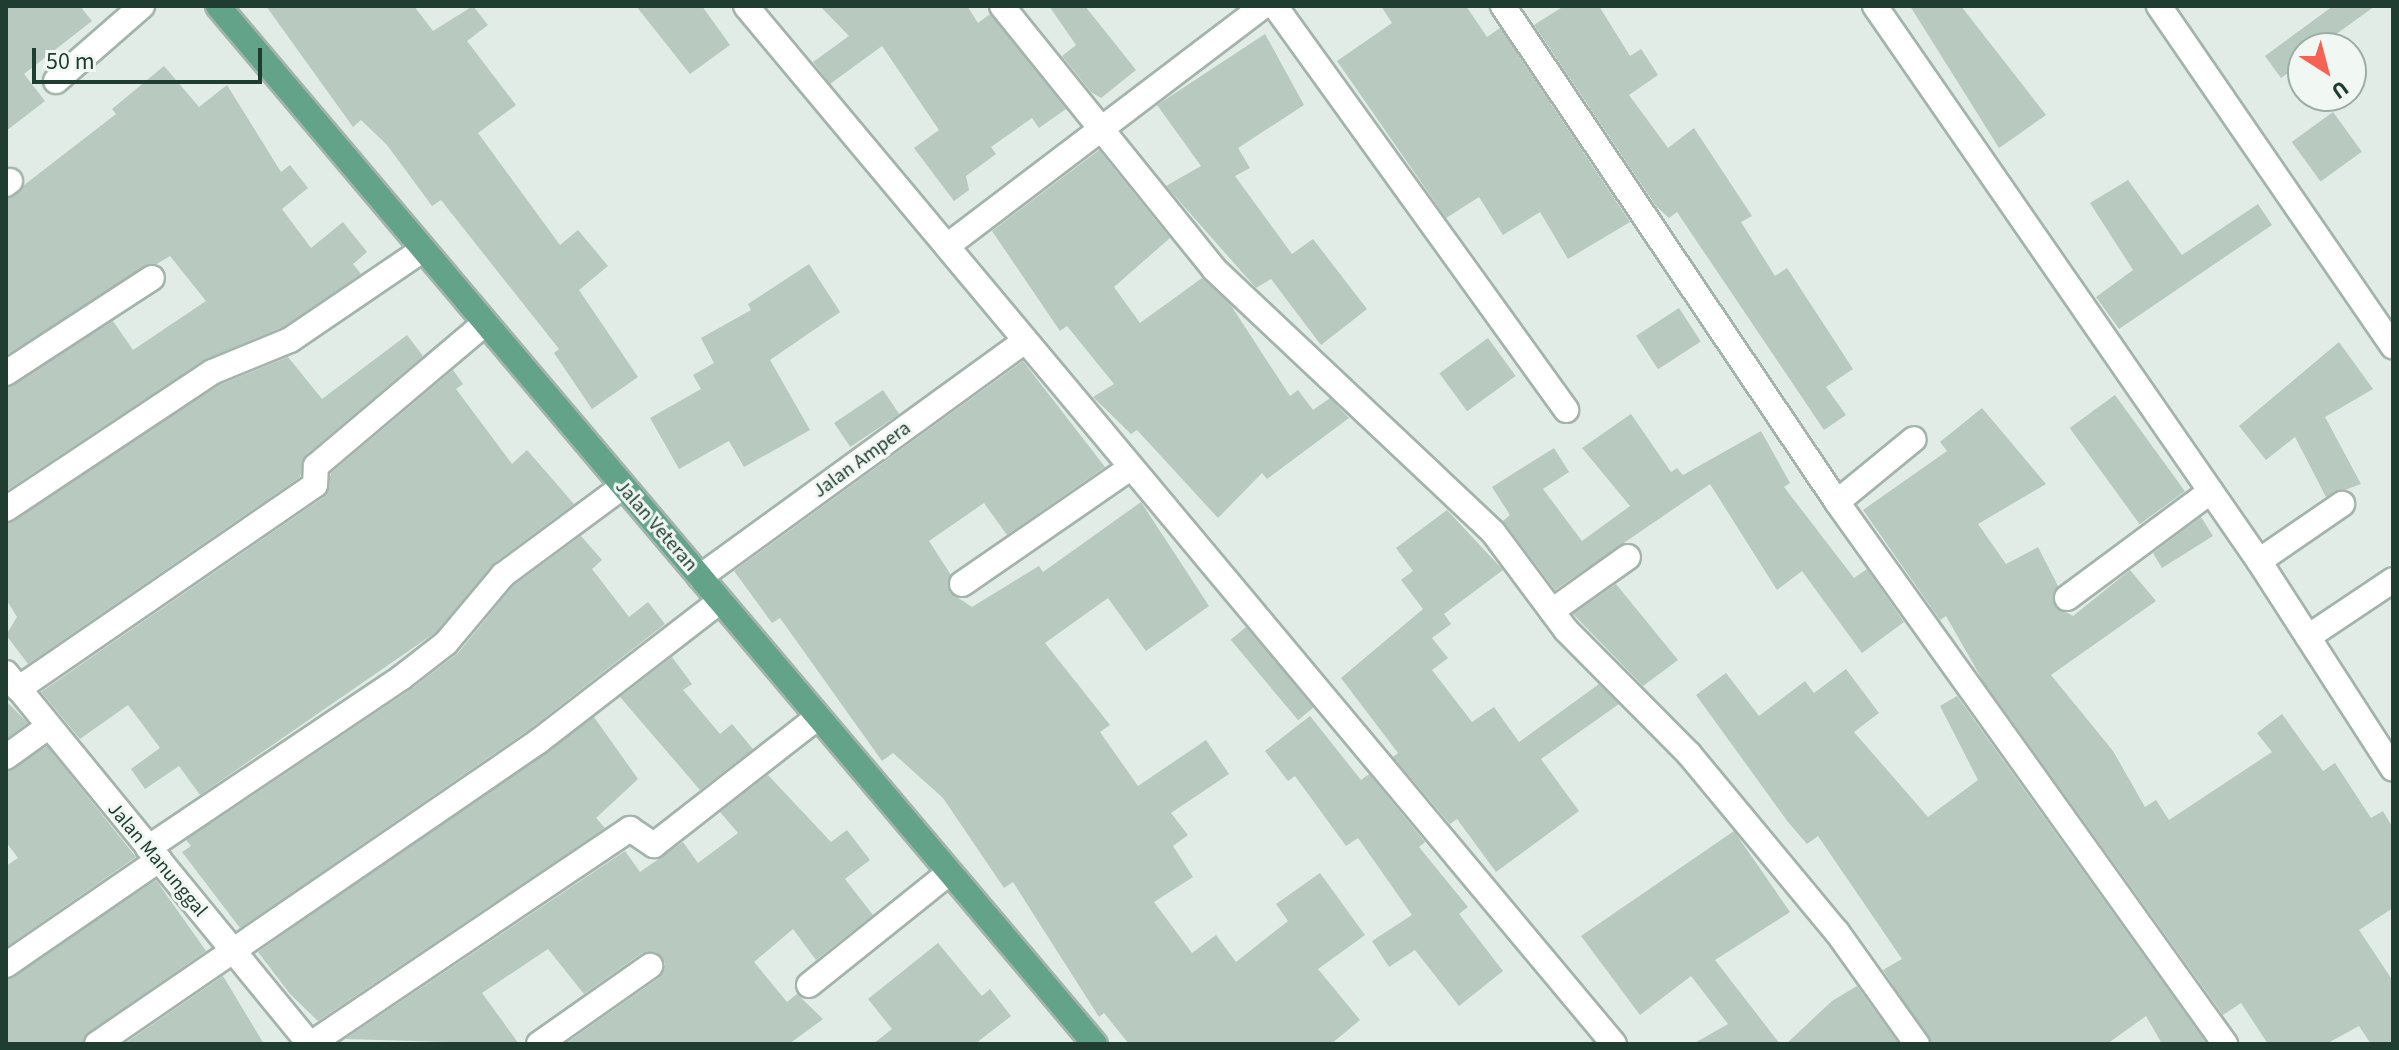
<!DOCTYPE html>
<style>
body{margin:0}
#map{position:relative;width:2399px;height:1050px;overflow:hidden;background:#e0ece5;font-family:"Source Sans 3",sans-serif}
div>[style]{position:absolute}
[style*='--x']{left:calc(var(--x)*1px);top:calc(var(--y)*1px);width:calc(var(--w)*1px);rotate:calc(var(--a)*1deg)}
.building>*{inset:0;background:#b8c9c0;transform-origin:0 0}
.roads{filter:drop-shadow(2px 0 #a3b4ab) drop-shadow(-2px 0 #a3b4ab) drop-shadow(0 2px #a3b4ab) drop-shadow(0 -2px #a3b4ab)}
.minor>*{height:24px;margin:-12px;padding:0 12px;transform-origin:12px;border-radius:12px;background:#fff}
.major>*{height:24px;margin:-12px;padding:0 12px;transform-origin:12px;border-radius:12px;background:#63a389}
span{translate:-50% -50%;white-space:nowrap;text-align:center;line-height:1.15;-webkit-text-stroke:6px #f1f8f3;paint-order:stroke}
.street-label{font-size:20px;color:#203d31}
.frame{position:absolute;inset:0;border:8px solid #203d31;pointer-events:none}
.north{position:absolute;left:2287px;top:32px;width:80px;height:80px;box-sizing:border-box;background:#f1f8f3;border:2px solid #9dada5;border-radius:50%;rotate:144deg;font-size:22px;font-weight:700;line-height:32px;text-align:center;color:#203d31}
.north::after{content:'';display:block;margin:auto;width:28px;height:36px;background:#f76253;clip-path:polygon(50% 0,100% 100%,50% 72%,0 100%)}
.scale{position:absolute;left:32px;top:48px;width:230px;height:36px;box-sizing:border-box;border:4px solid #203d31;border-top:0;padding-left:10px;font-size:24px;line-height:28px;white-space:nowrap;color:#203d31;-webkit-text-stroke:6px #f1f8f3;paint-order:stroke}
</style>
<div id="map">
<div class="building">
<div style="clip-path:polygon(6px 6px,80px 6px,92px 21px,24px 74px,45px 101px,6px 131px)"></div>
<div style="clip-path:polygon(266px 6px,414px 6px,433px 31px,473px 6px,488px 25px,467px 41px,516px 105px,478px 133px,560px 245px,578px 230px,608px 266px,579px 290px,638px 377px,592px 409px,554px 353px,559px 349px,441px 200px,432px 206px,387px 145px,361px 120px,353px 127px)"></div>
<div style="clip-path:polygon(636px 6px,702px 6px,730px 45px,690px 74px)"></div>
<div style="clip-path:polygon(820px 6px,967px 6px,978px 23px,990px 14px,1066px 109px,1039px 128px,1032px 118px,991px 147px,996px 154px,966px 176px,969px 190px,954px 201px,914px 148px,939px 130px,882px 46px,830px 84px,813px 62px,849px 36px)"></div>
<div style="clip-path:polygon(1049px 6px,1085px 6px,1136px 70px,1101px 98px,1091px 92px,1062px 56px,1076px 45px)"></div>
<div style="clip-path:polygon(1381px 6px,1466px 6px,1487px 37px,1500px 28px,1630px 222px,1568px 259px,1540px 212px,1503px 235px,1479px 197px,1446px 218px,1337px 61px,1392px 23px)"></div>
<div style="clip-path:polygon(1564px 6px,1599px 6px,1630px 56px,1641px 49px,1658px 75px,1629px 95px,1668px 148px,1694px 128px,1752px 216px,1741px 222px,1775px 276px,1787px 268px,1853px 369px,1826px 387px,1846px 415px,1824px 430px,1677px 212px,1669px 218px,1656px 206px,1534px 25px)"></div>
<div style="clip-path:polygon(1910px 6px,1961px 6px,2046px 115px,1999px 148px)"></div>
<div style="clip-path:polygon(2333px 6px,2375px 6px,2317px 48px,2303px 48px,2303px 62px,2281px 78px,2265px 56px)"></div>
<div style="clip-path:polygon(1265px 34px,1304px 105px,1238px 148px,1250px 168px,1235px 176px,1292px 254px,1313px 239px,1367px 309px,1321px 345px,1271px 279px,1256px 288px,1166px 186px,1201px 166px,1157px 105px)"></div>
<div style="clip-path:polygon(164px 66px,199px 107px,227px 85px,281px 172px,290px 165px,308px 188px,282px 209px,311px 248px,343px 222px,367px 252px,353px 264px,361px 274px,283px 327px,204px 360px,6px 491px,6px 388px,113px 321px,133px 350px,206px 301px,170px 256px,6px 355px,6px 199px,116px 114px,112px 109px)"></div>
<div style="left:2333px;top:112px;width:49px;height:51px;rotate:54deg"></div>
<div style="clip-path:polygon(1099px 150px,1170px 238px,1114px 287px,1140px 323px,1202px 278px,1230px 304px,1290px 396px,1298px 390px,1313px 410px,1330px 398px,1349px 418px,1267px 479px,1262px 473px,1218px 518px,1137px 430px,1131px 434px,1093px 397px,1114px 384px,1067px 326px,1060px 331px,992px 231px)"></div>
<div style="clip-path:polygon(2128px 180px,2182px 255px,2258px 204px,2272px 225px,2119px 329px,2096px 297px,2133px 270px,2090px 203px)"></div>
<div style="clip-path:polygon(809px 264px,840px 312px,770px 360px,810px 430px,744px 467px,729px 441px,679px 469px,650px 418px,701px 389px,693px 375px,714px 363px,701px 338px,751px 310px,748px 304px)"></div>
<div style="left:1679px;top:308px;width:40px;height:51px;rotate:57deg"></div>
<div style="clip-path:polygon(407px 335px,423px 356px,306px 455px,300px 477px,28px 664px,6px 635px,17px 617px,6px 599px,6px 524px,219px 385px,288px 357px,322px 399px)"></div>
<div style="left:1488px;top:338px;width:47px;height:60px;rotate:54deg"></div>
<div style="clip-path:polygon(2339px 342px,2373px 389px,2325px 417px,2361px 484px,2326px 497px,2295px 437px,2266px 460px,2239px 426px)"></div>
<div style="clip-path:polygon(1023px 361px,1105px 467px,1007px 535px,984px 503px,929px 541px,951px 575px,949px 592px,972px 607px,1039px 566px,1043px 572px,1141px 502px,1209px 606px,1146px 651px,1108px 598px,1045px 643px,1110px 725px,1100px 732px,1138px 786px,1206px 740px,1229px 774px,1171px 813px,1188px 835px,1173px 846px,1193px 877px,1154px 902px,1192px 953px,1216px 935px,1236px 962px,1288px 921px,1276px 904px,1320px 873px,1365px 935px,1318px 969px,1360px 1020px,1331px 1044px,1129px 1044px,1104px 1013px,1099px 1017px,1013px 882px,1004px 888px,943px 798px,893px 753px,882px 761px,780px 618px,772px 623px,734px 571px)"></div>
<div style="clip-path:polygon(453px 370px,463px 384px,456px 389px,512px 464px,527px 450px,574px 504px,494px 563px,436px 632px,200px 795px,179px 766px,145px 789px,131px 769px,160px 748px,128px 705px,80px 739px,41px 692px,324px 497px,331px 473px)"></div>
<div style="left:883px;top:390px;width:29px;height:59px;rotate:56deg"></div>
<div style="left:2115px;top:395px;width:119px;height:56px;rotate:54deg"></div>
<div style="clip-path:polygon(1982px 408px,2046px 484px,1978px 524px,2006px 564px,2038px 547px,2058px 586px,2055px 606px,2073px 616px,2130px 570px,2156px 601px,2051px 675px,2113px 751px,2145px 807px,2156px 800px,2169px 820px,2272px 752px,2257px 733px,2282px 714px,2323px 771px,2335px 763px,2371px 818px,2383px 811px,2393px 828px,2393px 908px,2359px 930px,2393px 981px,2393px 1044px,2371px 1044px,2359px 1026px,2326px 1044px,2268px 1044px,2241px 1003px,2223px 1015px,1983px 681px,1946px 616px,1940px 620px,1863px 510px,1947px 451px,1940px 442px)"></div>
<div style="clip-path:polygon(1631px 414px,1671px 472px,1677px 468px,1683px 475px,1761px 431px,1790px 483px,1784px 487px,1854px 578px,1867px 569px,1904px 622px,1862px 653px,1802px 571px,1777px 590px,1710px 484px,1555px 590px,1503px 521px,1510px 515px,1492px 487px,1554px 448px,1569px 472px,1543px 489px,1582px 541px,1630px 506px,1582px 448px)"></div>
<div style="clip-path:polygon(1447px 510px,1503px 570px,1444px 614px,1451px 624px,1432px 638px,1448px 658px,1432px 670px,1472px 722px,1494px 707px,1519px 742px,1599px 684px,1619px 704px,1541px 759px,1579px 811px,1496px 872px,1457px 819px,1450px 824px,1393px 757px,1398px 753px,1341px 678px,1423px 609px,1401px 580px,1413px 571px,1396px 548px)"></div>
<div style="clip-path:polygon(2201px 517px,2213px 536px,2162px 568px,2153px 553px)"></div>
<div style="clip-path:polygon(581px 536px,602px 560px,592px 569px,629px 617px,648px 602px,665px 624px,530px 729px,240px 928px,182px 852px,191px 846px,186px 840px,410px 690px,458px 653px,513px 586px)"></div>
<div style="clip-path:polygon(1616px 584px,1678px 660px,1643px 686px,1573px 614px)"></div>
<div style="left:1246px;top:627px;width:105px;height:20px;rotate:50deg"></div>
<div style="clip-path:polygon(672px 657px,692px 684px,683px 690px,720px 734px,732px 724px,753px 749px,700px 790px,620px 697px)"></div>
<div style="clip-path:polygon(1846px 669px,1879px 713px,1854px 732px,1928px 817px,1978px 780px,1940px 706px,1957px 696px,2207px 1044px,2162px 1044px,2146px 1016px,2107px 1044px,1932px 1044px,1883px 970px,1902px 959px,1818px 836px,1807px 844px,1788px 822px,1696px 695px,1726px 673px,1759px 716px,1805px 681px,1814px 693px)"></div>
<div style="clip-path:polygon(6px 701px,28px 723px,6px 739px)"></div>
<div style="clip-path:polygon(1310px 716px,1361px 780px,1369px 774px,1425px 842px,1419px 847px,1468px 907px,1459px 914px,1503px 971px,1459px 1006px,1415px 950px,1389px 967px,1372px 941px,1412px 915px,1358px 838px,1346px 846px,1295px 776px,1288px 781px,1265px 751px)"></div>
<div style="clip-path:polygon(594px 717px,638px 779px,596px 818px,605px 828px,318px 1021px,290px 994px,258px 952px)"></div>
<div style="clip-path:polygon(47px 746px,136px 857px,6px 947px,6px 866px,18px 858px,6px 842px,6px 772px)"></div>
<div style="clip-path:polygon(768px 775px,831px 842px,847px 830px,870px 860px,845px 879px,873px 915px,816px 960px,793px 929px,754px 962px,787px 1002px,797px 994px,823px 1019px,789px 1044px,565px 1044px,659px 978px,665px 964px,656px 952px,642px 953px,584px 994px,548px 949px,482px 993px,519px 1044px,345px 1039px,625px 851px,640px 872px,683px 842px,698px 863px,738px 833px,720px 812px)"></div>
<div style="clip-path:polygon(1734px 831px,1790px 912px,1715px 960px,1780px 1044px,1693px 1044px,1728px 1024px,1691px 976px,1640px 1015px,1581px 936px)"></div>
<div style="clip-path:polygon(156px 880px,206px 951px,89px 1032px,82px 1044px,6px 1044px,6px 980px)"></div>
<div style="clip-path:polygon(938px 943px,982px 996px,990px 989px,1011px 1016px,975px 1044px,873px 1044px,892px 1029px,868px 999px)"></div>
<div style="clip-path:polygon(223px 976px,264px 1044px,124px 1044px)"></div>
<div style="clip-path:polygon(1857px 986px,1899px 1044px,1786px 1044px,1832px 1001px)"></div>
</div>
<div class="roads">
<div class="minor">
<div style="--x:746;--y:6;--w:1353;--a:50.1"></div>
<div style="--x:1002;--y:6;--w:338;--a:51.1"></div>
<div style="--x:1214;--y:269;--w:383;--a:43.3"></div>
<div style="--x:1493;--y:532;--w:122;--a:53.3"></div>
<div style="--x:1566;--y:630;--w:175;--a:45.2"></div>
<div style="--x:1689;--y:754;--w:231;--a:50.3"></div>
<div style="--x:1837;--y:932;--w:138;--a:54.5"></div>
<div style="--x:1275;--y:6;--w:498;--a:54.2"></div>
<div style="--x:1503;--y:6;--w:598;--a:56.04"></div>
<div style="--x:1837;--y:502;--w:667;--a:54.4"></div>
<div style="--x:1875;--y:6;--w:675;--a:55.32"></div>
<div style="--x:2259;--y:561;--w:247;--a:57.2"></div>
<div style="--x:2159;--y:6;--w:413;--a:55.5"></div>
<div style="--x:56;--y:81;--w:114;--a:-41.1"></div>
<div style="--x:6;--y:184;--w:5;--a:-37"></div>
<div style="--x:947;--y:246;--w:397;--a:-37.2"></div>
<div style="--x:6;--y:373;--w:174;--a:-33.1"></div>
<div style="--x:1837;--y:502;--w:99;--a:-39.3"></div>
<div style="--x:6;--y:509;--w:247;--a:-33.6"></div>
<div style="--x:212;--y:372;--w:84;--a:-22.3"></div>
<div style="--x:290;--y:340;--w:158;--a:-34.2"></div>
<div style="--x:2259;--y:561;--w:101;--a:-34.5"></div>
<div style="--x:700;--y:577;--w:400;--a:-36"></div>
<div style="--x:962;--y:584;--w:204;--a:-34.6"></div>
<div style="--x:2067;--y:598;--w:179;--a:-36.6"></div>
<div style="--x:1552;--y:611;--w:93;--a:-35.4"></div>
<div style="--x:2308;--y:637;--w:102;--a:-33.8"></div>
<div style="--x:6;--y:673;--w:480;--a:50.7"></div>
<div style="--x:18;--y:689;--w:360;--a:-34.5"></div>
<div style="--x:315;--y:485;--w:19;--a:-87"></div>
<div style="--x:316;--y:466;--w:220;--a:-40.2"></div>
<div style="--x:6;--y:757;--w:48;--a:-35.7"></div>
<div style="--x:148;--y:848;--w:305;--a:-33.9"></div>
<div style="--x:401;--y:678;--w:57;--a:-37.9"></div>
<div style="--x:446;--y:643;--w:89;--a:-50"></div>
<div style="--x:503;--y:575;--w:148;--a:-36.5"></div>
<div style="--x:6;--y:965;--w:186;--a:-34.5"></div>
<div style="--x:809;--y:985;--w:179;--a:-38.7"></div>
<div style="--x:97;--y:1044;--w:536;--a:-34.43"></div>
<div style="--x:539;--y:741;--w:229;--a:-37.7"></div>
<div style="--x:311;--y:1044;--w:385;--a:-34"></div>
<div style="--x:630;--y:829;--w:29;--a:34"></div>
<div style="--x:654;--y:845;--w:208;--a:-38"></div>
<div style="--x:539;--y:1044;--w:136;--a:-35.1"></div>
</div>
<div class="major">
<div style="--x:218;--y:6;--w:1359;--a:49.81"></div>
</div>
</div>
<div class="street-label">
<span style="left:862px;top:460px;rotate:-36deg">Jalan Ampera</span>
<span style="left:656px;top:526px;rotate:49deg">Jalan Veteran</span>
<span style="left:157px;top:860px;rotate:50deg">Jalan Manunggal</span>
</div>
<div class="frame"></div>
<div class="north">U</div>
<div class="scale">50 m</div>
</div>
